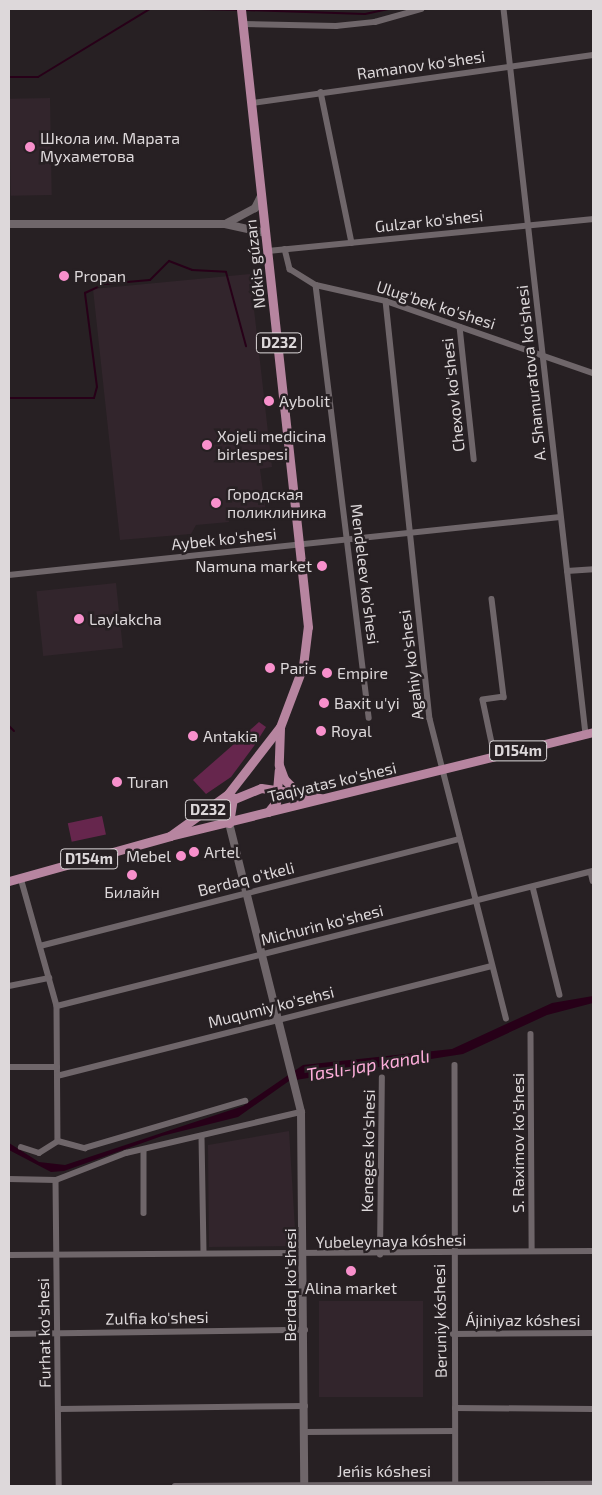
<!DOCTYPE html>
<meta charset="utf-8">
<style>
body{margin:0}
#map{position:relative;width:602px;height:1495px;overflow:hidden;background:#272023;font-family:"Exo 2",sans-serif}
div>[style]{position:absolute}
[style*='--x']{left:calc(var(--x)*1px);top:calc(var(--y)*1px);width:calc(var(--w)*1px);rotate:calc(var(--a)*1deg)}
.built>*{inset:0;background:#32252c;transform-origin:0 0}
.green>*{inset:0;background:#66264d;transform-origin:0 0}
.water>*{inset:0;background:#270018}
.stream>*{height:2px;margin:-1px;padding:0 1px;transform-origin:1px;border-radius:1px;background:#270018}
.street>*{height:5.5px;margin:-2.75px;padding:0 2.75px;transform-origin:2.75px;border-radius:2.75px;background:#6f666a}
.secondary>*{height:8px;margin:-4px;padding:0 4px;transform-origin:4px;border-radius:4px;background:#6f666a}
.primary>*{height:9px;margin:-4.5px;padding:0 4.5px;transform-origin:4.5px;border-radius:4.5px;background:#b785a0}
.dots>*{width:14px;height:14px;translate:-50% -50%;box-sizing:border-box;border:2px solid #272023;border-radius:50%}
span{translate:-50% -50%;white-space:nowrap;text-align:center;line-height:1.15;-webkit-text-stroke:5px #272023;paint-order:stroke}
.shield-label span{padding:1px 4px;background:#272023;border:1px solid;border-radius:4px;-webkit-text-stroke-width:0}
.shield-label{font-size:15px;color:#ddd8da;font-weight:700}
.street-label{font-size:16px;color:#ddd8da}
.poi-label{font-size:16px;color:#ddd8da}
.left{translate:0 -50%;text-align:left}
.right{translate:-100% -50%;text-align:right}
.water-label{font-size:18px;color:#feaedb;font-style:italic}
.frame{position:absolute;inset:0;border:10px solid #ddd8da;pointer-events:none}
</style>
<div id="map">
<div class="built">
<div style="left:50px;top:98px;width:97px;height:41px;rotate:89deg"></div>
<div style="clip-path:polygon(250px 274px,272px 467px,260px 469px,266px 513px,228px 515px,229px 522px,196px 525px,191px 534px,120px 540px,93px 289px)"></div>
<div style="left:116px;top:583px;width:65px;height:80px;rotate:84deg"></div>
<div style="clip-path:polygon(289px 1131px,296px 1246px,209px 1247px,208px 1145px)"></div>
<div style="left:319px;top:1301px;width:104px;height:96px"></div>
</div>
<div class="green">
<div style="clip-path:polygon(259px 722px,266px 727px,254px 746px,231px 777px,206px 794px,193px 780px)"></div>
<div style="left:102px;top:816px;width:19px;height:35px;rotate:78deg"></div>
</div>
<div class="water">
<div style="clip-path:polygon(593px 996px,593px 1003px,547px 1015px,463px 1054px,289px 1081px,238px 1117px,162px 1136px,64px 1171px,51px 1172px,9px 1150px,9px 1143px,39px 1162px,65px 1165px,243px 1106px,303px 1065px,452px 1049px,552px 1003px)"></div>
</div>
<div class="stream">
<div style="--x:198;--y:9;--w:41;--a:1.4"></div>
<div style="--x:244;--y:10;--w:121;--a:1.9"></div>
<div style="--x:365;--y:14;--w:24;--a:-12"></div>
<div style="--x:9;--y:77;--w:29;--a:0"></div>
<div style="--x:38;--y:77;--w:131;--a:-31.3"></div>
<div style="--x:9;--y:398;--w:85;--a:0"></div>
<div style="--x:94;--y:398;--w:11;--a:-75"></div>
<div style="--x:97;--y:387;--w:95;--a:-97.3"></div>
<div style="--x:85;--y:293;--w:21;--a:-25"></div>
<div style="--x:104;--y:284;--w:46;--a:-5"></div>
<div style="--x:150;--y:280;--w:27;--a:-45"></div>
<div style="--x:169;--y:261;--w:25;--a:21"></div>
<div style="--x:192;--y:270;--w:34;--a:3"></div>
<div style="--x:226;--y:272;--w:77;--a:74.9"></div>
<div style="--x:9;--y:726;--w:7;--a:45"></div>
</div>
<div class="street">
<div style="--x:504;--y:9;--w:730;--a:83.55"></div>
<div style="--x:242;--y:24;--w:94;--a:1.2"></div>
<div style="--x:336;--y:26;--w:39;--a:-6"></div>
<div style="--x:375;--y:22;--w:48;--a:-15.8"></div>
<div style="--x:321;--y:92;--w:154;--a:78.4"></div>
<div style="--x:252;--y:103;--w:344;--a:-8"></div>
<div style="--x:285;--y:249;--w:21;--a:76"></div>
<div style="--x:290;--y:269;--w:31;--a:32"></div>
<div style="--x:316;--y:285;--w:72;--a:12.9"></div>
<div style="--x:386;--y:301;--w:219;--a:19.2"></div>
<div style="--x:268;--y:251;--w:327;--a:-5.6"></div>
<div style="--x:316;--y:285;--w:436;--a:83"></div>
<div style="--x:386;--y:301;--w:420;--a:84"></div>
<div style="--x:430;--y:719;--w:309;--a:75.7"></div>
<div style="--x:460;--y:327;--w:133;--a:83.9"></div>
<div style="--x:567;--y:571;--w:26;--a:-4"></div>
<div style="--x:9;--y:575;--w:554;--a:-6.01"></div>
<div style="--x:492;--y:599;--w:99;--a:83"></div>
<div style="--x:504;--y:697;--w:21;--a:172"></div>
<div style="--x:483;--y:700;--w:58;--a:78.1"></div>
<div style="--x:591;--y:872;--w:9;--a:77"></div>
<div style="--x:21;--y:878;--w:133;--a:74.3"></div>
<div style="--x:57;--y:1006;--w:135;--a:89.6"></div>
<div style="--x:533;--y:887;--w:111;--a:76"></div>
<div style="--x:40;--y:946;--w:433;--a:-14.3"></div>
<div style="--x:9;--y:986;--w:41;--a:-11.3"></div>
<div style="--x:57;--y:1006;--w:553;--a:-14.14"></div>
<div style="--x:531;--y:1034;--w:217;--a:89.7"></div>
<div style="--x:455;--y:1065;--w:421;--a:89.9"></div>
<div style="--x:9;--y:1067;--w:48;--a:0"></div>
<div style="--x:57;--y:1076;--w:448;--a:-14.2"></div>
<div style="--x:202;--y:1137;--w:115;--a:89"></div>
<div style="--x:58;--y:1141;--w:28;--a:15"></div>
<div style="--x:85;--y:1148;--w:167;--a:-16.4"></div>
<div style="--x:21;--y:1147;--w:19;--a:18"></div>
<div style="--x:39;--y:1153;--w:22;--a:-32"></div>
<div style="--x:144;--y:1150;--w:63;--a:90"></div>
<div style="--x:9;--y:1179;--w:47;--a:1.2"></div>
<div style="--x:56;--y:1180;--w:75;--a:-21.1"></div>
<div style="--x:126;--y:1153;--w:180;--a:-13.2"></div>
<div style="--x:56;--y:1180;--w:306;--a:89.4"></div>
<div style="--x:9;--y:1255;--w:584;--a:-0.39"></div>
<div style="--x:380;--y:1255;--w:177;--a:-89.4"></div>
<div style="--x:9;--y:1334;--w:296;--a:-0.8"></div>
<div style="--x:453;--y:1334;--w:140;--a:-0.4"></div>
<div style="--x:455;--y:1408;--w:138;--a:0.4"></div>
<div style="--x:59;--y:1409;--w:246;--a:-0.7"></div>
<div style="--x:304;--y:1432;--w:151;--a:-0.4"></div>
<div style="--x:175;--y:1486;--w:418;--a:-0.3"></div>
</div>
<div class="secondary">
<div style="--x:227;--y:223;--w:32;--a:-28"></div>
<div style="--x:255;--y:208;--w:13;--a:-63"></div>
<div style="--x:9;--y:224;--w:216;--a:0"></div>
<div style="--x:225;--y:224;--w:42;--a:12.4"></div>
<div style="--x:229;--y:823;--w:298;--a:76"></div>
<div style="--x:301;--y:1112;--w:374;--a:89.5"></div>
</div>
<div class="primary">
<div style="--x:280;--y:728;--w:37;--a:92"></div>
<div style="--x:279;--y:765;--w:15;--a:70"></div>
<div style="--x:284;--y:779;--w:20;--a:45"></div>
<div style="--x:298;--y:793;--w:23;--a:13"></div>
<div style="--x:222;--y:804;--w:42;--a:-22.3"></div>
<div style="--x:261;--y:788;--w:37;--a:8"></div>
<div style="--x:268;--y:812;--w:13;--a:-51"></div>
<div style="--x:276;--y:802;--w:32;--a:-85"></div>
<div style="--x:229;--y:823;--w:26;--a:-81"></div>
<div style="--x:170;--y:836;--w:72;--a:-35.9"></div>
<div style="--x:228;--y:794;--w:85;--a:-52.2"></div>
<div style="--x:280;--y:727;--w:65;--a:-69.3"></div>
<div style="--x:303;--y:666;--w:39;--a:-83"></div>
<div style="--x:308;--y:627;--w:622;--a:-96.19"></div>
<div style="--x:9;--y:881;--w:167;--a:-15.6"></div>
<div style="--x:170;--y:836;--w:436;--a:-13.8"></div>
</div>
<div class="dots">
<div style="left:30px;top:147px;background:#f890cc"></div>
<div style="left:64px;top:276px;background:#f890cc"></div>
<div style="left:269px;top:401px;background:#f890cc"></div>
<div style="left:207px;top:445px;background:#f890cc"></div>
<div style="left:216px;top:503px;background:#f890cc"></div>
<div style="left:322px;top:566px;background:#f890cc"></div>
<div style="left:79px;top:619px;background:#f890cc"></div>
<div style="left:270px;top:668px;background:#f890cc"></div>
<div style="left:327px;top:673px;background:#f890cc"></div>
<div style="left:324px;top:703px;background:#f890cc"></div>
<div style="left:321px;top:731px;background:#f890cc"></div>
<div style="left:193px;top:736px;background:#f890cc"></div>
<div style="left:117px;top:782px;background:#f890cc"></div>
<div style="left:194px;top:852px;background:#f890cc"></div>
<div style="left:181px;top:856px;background:#f890cc"></div>
<div style="left:132px;top:875px;background:#f890cc"></div>
<div style="left:351px;top:1271px;background:#f890cc"></div>
</div>
<div class="shield-label">
<span style="left:279px;top:343px">D232</span>
<span style="left:518px;top:751px">D154m</span>
<span style="left:208px;top:810px">D232</span>
<span style="left:89px;top:859px">D154m</span>
</div>
<div class="street-label">
<span style="left:421px;top:65px;rotate:-8deg">Ramanov ko'shesi</span>
<span style="left:429px;top:221px;rotate:-6deg">Gulzar ko'shesi</span>
<span style="left:255px;top:264px;rotate:-96deg">Nókis gúzarı</span>
<span style="left:436px;top:305px;rotate:18deg">Ulug'bek ko'shesi</span>
<span style="left:531px;top:373px;rotate:-96deg">A. Shamuratova ko'shesi</span>
<span style="left:453px;top:395px;rotate:-96deg">Chexov ko'shesi</span>
<span style="left:224px;top:539px;rotate:-6deg">Aybek ko'shesi</span>
<span style="left:365px;top:574px;rotate:83deg">Mendeleev ko'shesi</span>
<span style="left:411px;top:665px;rotate:-97deg">Agahiy ko'shesi</span>
<span style="left:332px;top:782px;rotate:-13deg">Taqiyatas ko'shesi</span>
<span style="left:246px;top:879px;rotate:-14deg">Berdaq o'tkeli</span>
<span style="left:322px;top:925px;rotate:-14deg">Michurin ko'shesi</span>
<span style="left:271px;top:1007px;rotate:-14deg">Muqumiy ko'sehsi</span>
<span style="left:518px;top:1143px;rotate:-90deg">S. Raximov ko'shesi</span>
<span style="left:368px;top:1151px;rotate:-89deg">Keneges ko'shesi</span>
<span style="left:391px;top:1241px;rotate:-1deg">Yubeleynaya kóshesi</span>
<span style="left:290px;top:1285px;rotate:-90deg">Berdaq ko'shesi</span>
<span style="left:157px;top:1318px;rotate:-1deg">Zulfia ko'shesi</span>
<span style="left:523px;top:1320px">Ájiniyaz kóshesi</span>
<span style="left:440px;top:1321px;rotate:-91deg">Beruniy kóshesi</span>
<span style="left:44px;top:1333px;rotate:-91deg">Furhat ko'shesi</span>
<span style="left:384px;top:1471px">Jeńis kóshesi</span>
</div>
<div class="poi-label">
<span class="left" style="left:40px;top:147px">Школа им. Марата<br>Мухаметова</span>
<span class="left" style="left:74px;top:276px">Propan</span>
<span class="left" style="left:279px;top:401px">Aybolit</span>
<span class="left" style="left:217px;top:445px">Xojeli medicina<br>birlespesi</span>
<span class="left" style="left:227px;top:503px">Городская<br>поликлиника</span>
<span class="right" style="left:312px;top:566px">Namuna market</span>
<span class="left" style="left:89px;top:619px">Laylakcha</span>
<span class="left" style="left:280px;top:668px">Paris</span>
<span class="left" style="left:337px;top:673px">Empire</span>
<span class="left" style="left:334px;top:703px">Baxit u'yi</span>
<span class="left" style="left:331px;top:731px">Royal</span>
<span class="left" style="left:203px;top:736px">Antakia</span>
<span class="left" style="left:127px;top:782px">Turan</span>
<span class="left" style="left:204px;top:852px">Artel</span>
<span class="right" style="left:171px;top:856px">Mebel</span>
<span style="left:132px;top:892px">Билайн</span>
<span style="left:351px;top:1288px">Alina market</span>
</div>
<div class="water-label">
<span style="left:368px;top:1065px;rotate:-9deg">Taslı-jap kanalı</span>
</div>
<div class="frame"></div>
</div>
